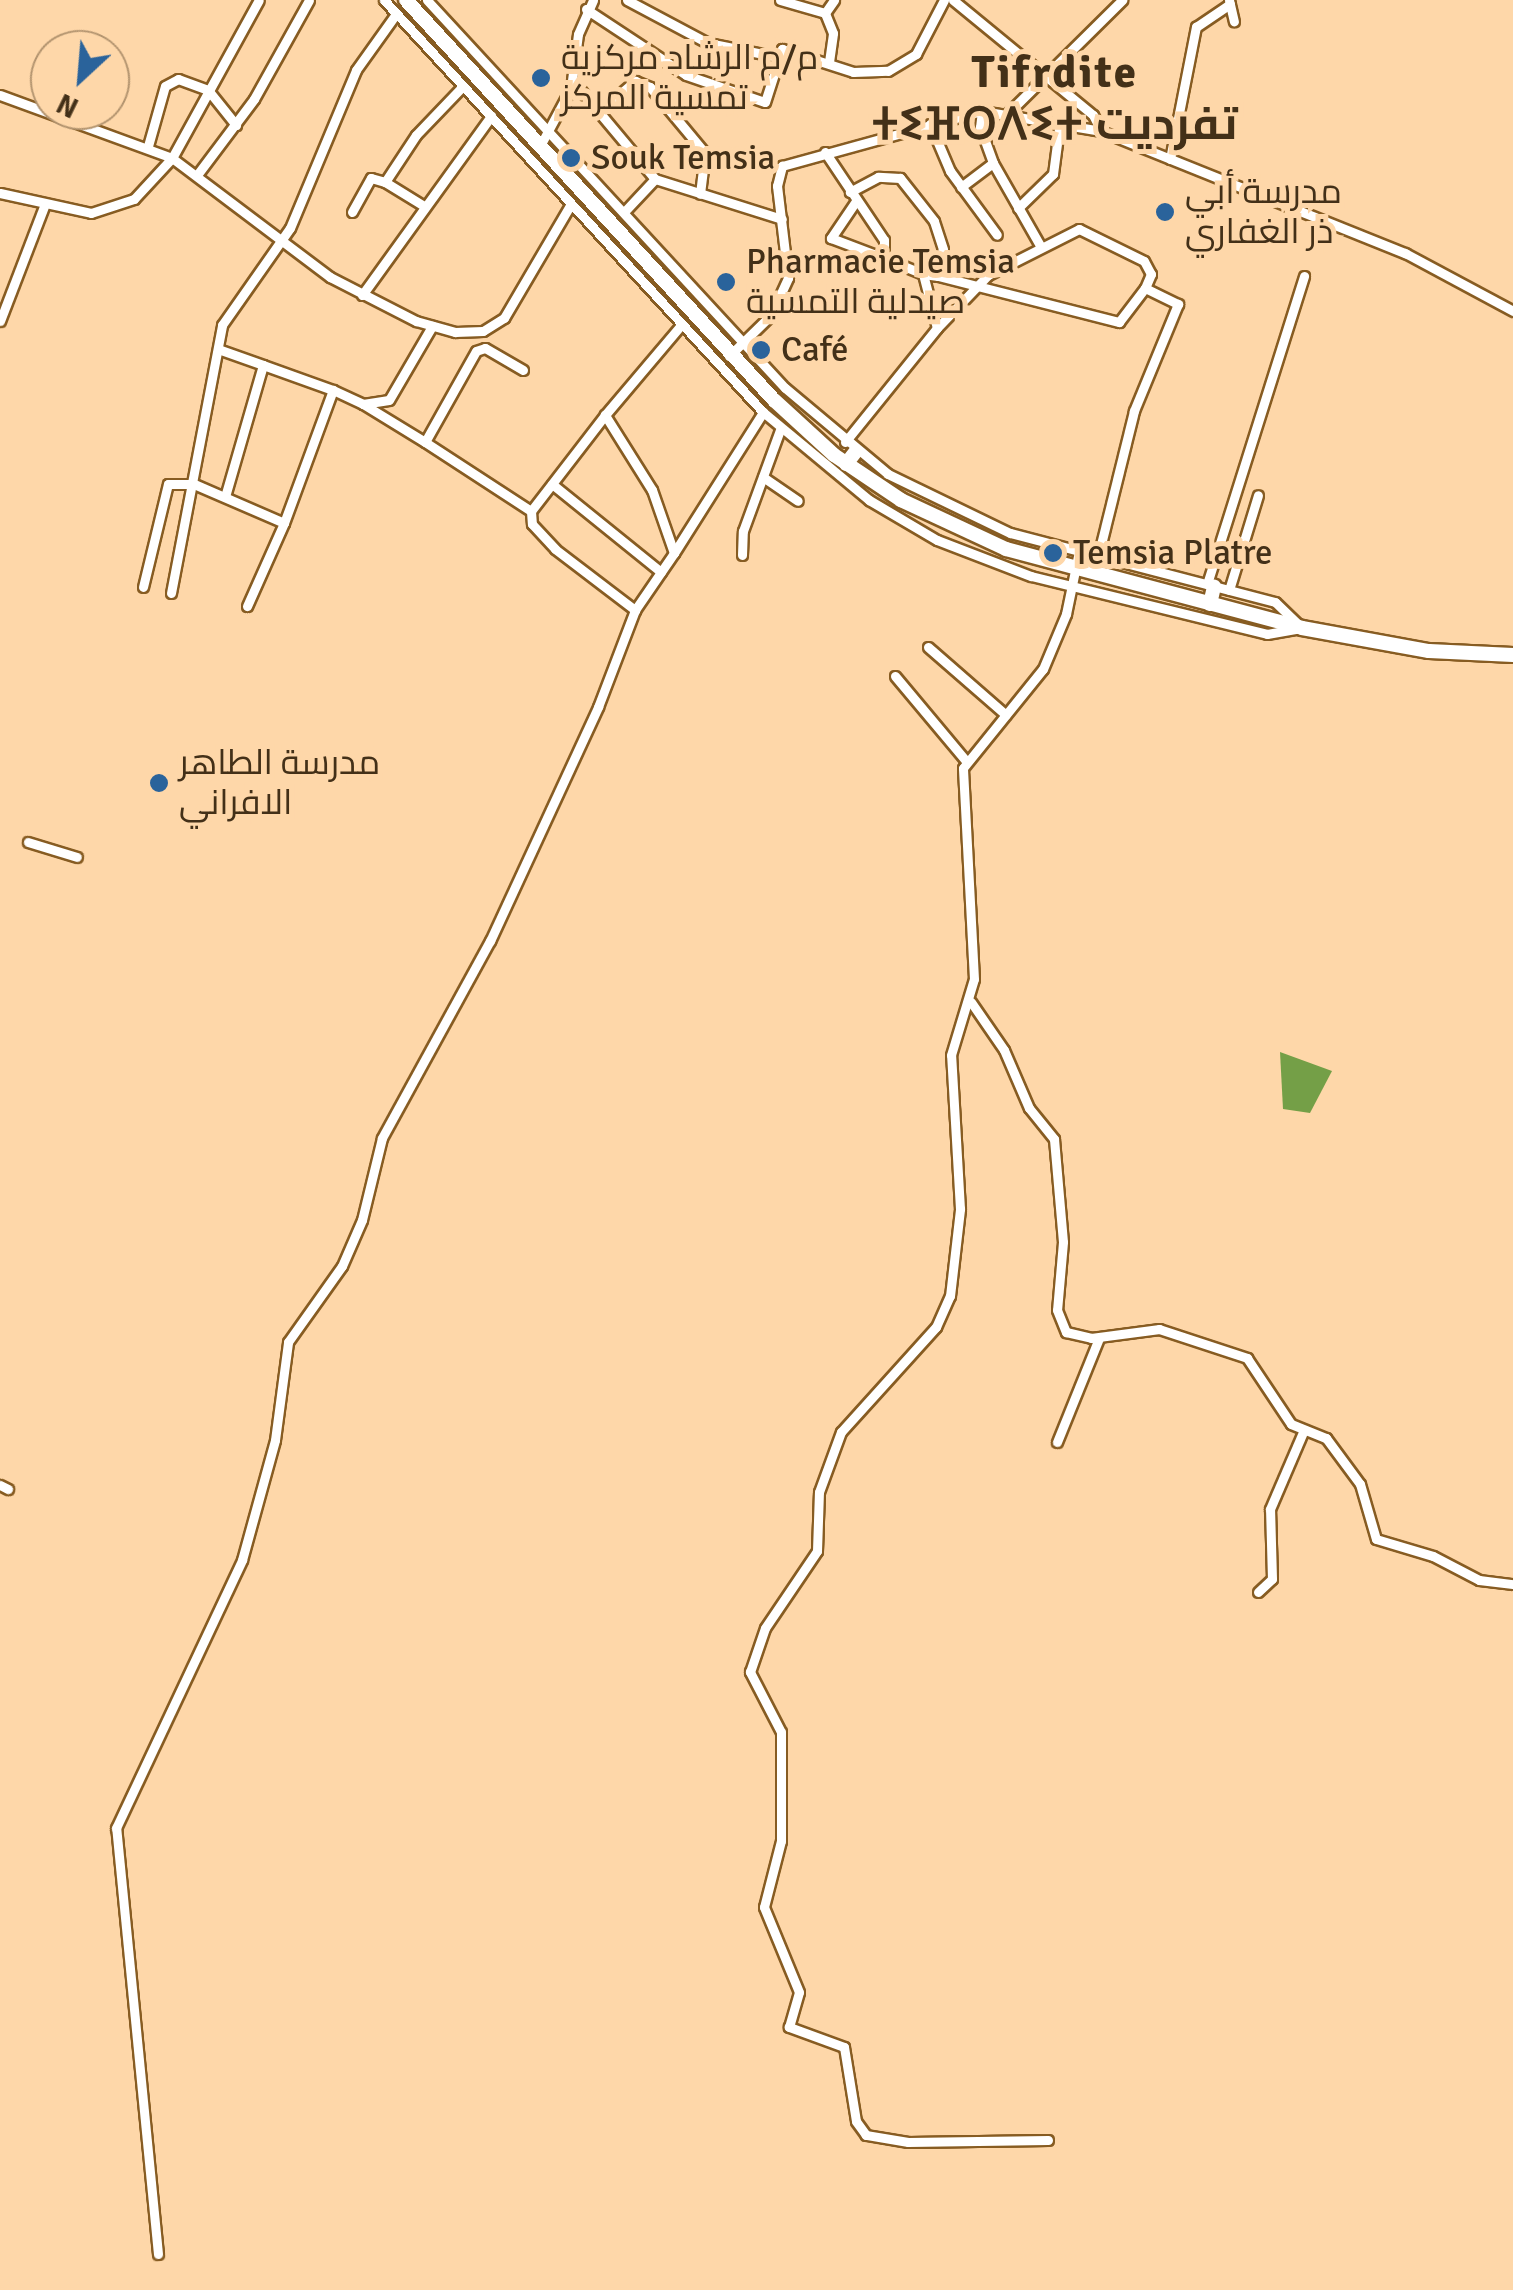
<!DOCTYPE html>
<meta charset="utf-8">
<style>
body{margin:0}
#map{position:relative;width:1513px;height:2290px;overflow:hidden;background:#fed7a9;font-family:Signika,Cairo,"Noto Sans Tifinagh",sans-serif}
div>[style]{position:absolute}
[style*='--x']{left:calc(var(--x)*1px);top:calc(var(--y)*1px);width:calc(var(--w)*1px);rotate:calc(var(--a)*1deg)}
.water>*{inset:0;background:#749f47}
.roads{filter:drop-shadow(2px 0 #875c22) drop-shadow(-2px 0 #875c22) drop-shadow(0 2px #875c22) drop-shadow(0 -2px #875c22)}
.minor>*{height:9px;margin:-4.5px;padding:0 4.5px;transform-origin:4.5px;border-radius:4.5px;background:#fff}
.secondary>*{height:14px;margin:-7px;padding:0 7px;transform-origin:7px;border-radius:7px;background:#fff}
.dots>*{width:28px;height:28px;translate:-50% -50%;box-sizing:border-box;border:5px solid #fed7a9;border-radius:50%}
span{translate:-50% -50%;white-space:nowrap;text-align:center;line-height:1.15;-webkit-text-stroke:10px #fed7a9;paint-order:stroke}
.poi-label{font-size:35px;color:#433018}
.left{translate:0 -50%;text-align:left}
.district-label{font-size:45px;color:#433018;font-weight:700;letter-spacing:2.5px}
.north{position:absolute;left:30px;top:30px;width:100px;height:100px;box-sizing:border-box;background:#fed7a9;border:2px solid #b3946f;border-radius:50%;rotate:206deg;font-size:28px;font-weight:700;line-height:40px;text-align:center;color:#433018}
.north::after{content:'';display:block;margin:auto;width:35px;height:45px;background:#2a639b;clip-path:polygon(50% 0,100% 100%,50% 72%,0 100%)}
</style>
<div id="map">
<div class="water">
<div style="clip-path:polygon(1280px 1052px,1332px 1071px,1310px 1113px,1283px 1109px)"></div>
</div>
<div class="roads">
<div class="minor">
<div style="--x:384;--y:0;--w:560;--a:47.39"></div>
<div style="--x:763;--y:412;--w:138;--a:39.7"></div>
<div style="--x:869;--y:500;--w:79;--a:30.5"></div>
<div style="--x:937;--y:540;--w:101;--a:21"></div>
<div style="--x:1031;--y:576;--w:243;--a:13.8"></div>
<div style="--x:1267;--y:634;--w:36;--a:-10"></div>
<div style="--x:1302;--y:628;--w:37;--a:-136"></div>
<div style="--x:1275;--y:602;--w:274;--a:-165.4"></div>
<div style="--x:1010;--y:533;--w:136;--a:-154.2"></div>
<div style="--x:888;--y:474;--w:134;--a:-140.1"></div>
<div style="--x:785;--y:388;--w:528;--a:-132.7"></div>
<div style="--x:627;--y:0;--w:92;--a:28"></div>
<div style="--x:708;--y:43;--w:71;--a:11.3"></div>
<div style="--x:780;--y:0;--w:47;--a:16.1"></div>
<div style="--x:953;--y:0;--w:181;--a:39.4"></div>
<div style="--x:1093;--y:115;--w:18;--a:63"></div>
<div style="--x:1229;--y:0;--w:22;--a:77"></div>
<div style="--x:586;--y:9;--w:120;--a:33.4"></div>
<div style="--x:686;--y:75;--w:83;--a:18.9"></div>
<div style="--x:765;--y:102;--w:56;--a:-72.2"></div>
<div style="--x:782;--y:49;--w:75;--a:17.9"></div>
<div style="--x:853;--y:72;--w:35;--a:-2"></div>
<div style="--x:888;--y:71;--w:33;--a:-31"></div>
<div style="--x:916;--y:54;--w:61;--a:-62.6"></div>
<div style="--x:829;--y:62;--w:29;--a:-82"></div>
<div style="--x:833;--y:33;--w:22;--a:-112"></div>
<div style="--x:825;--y:13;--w:16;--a:-55"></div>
<div style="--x:573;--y:81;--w:128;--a:50.1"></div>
<div style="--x:655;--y:179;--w:133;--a:17.5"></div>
<div style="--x:0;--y:95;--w:183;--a:20.1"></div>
<div style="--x:172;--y:158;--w:198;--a:37"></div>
<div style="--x:330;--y:277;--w:97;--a:27.1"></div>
<div style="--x:416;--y:321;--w:41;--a:15.8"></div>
<div style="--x:455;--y:332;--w:28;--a:-2"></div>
<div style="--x:483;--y:331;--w:25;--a:-32"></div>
<div style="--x:504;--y:318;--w:132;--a:-59.6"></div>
<div style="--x:982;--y:111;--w:16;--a:97"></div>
<div style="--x:980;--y:127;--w:38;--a:70"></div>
<div style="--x:993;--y:163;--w:97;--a:60.3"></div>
<div style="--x:599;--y:112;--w:48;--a:-40.7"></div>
<div style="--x:635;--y:81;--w:16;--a:22"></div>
<div style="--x:650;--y:87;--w:86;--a:50.2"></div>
<div style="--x:705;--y:153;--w:41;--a:97"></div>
<div style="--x:1008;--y:113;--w:161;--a:-44.7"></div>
<div style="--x:930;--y:124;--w:51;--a:66.9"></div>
<div style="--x:950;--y:171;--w:79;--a:53.7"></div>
<div style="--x:148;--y:146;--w:62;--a:-74.2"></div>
<div style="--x:165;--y:86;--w:15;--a:-28"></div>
<div style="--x:178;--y:79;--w:32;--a:20"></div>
<div style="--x:208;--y:90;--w:45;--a:51.3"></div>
<div style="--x:540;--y:146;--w:66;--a:-61.9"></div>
<div style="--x:571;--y:88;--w:54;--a:-82.6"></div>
<div style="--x:578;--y:34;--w:37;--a:-66"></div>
<div style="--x:825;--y:152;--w:106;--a:56.2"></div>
<div style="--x:884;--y:240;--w:18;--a:90"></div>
<div style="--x:884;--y:258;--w:42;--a:22.3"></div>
<div style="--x:1170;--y:159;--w:135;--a:-78.9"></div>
<div style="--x:1196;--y:27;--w:41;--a:-34.1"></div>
<div style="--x:197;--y:175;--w:95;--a:-53.1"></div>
<div style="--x:254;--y:99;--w:113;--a:-60.9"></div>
<div style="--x:961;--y:187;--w:40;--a:-37"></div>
<div style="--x:0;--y:193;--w:93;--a:12.4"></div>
<div style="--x:91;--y:213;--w:45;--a:-18"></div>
<div style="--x:134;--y:199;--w:56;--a:-47.2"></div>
<div style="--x:172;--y:158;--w:180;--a:-61.2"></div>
<div style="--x:856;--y:201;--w:45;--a:124"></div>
<div style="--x:831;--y:238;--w:57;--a:20.7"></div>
<div style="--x:424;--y:206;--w:46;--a:-148.4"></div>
<div style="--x:385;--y:182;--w:56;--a:-56.6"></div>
<div style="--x:416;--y:135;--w:68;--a:-46.2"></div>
<div style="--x:1018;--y:208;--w:49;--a:-44.2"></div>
<div style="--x:1053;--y:174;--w:53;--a:-82.5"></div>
<div style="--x:352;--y:212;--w:39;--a:-61"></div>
<div style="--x:371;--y:178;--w:15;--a:16"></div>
<div style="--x:624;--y:212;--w:45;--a:-46.8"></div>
<div style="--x:938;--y:276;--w:187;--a:14.3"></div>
<div style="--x:1119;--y:322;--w:43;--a:-52.6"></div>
<div style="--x:362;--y:295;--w:221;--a:-54.2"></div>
<div style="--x:0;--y:321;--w:125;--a:-69"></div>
<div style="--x:937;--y:328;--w:74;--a:-46.1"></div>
<div style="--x:988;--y:275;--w:102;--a:-26.8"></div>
<div style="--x:1079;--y:229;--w:72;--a:26.2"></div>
<div style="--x:1144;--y:261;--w:15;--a:62"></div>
<div style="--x:1151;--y:274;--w:15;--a:113"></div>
<div style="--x:1145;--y:288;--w:37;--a:26"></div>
<div style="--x:1178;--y:304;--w:116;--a:112.4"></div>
<div style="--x:1134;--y:411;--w:149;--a:103.9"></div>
<div style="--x:218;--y:349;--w:48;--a:19.6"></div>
<div style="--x:263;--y:365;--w:137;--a:106.1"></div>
<div style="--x:729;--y:356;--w:59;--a:-44.3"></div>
<div style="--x:771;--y:315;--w:41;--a:-65.3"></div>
<div style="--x:788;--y:278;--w:93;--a:-96.8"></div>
<div style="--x:777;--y:186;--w:21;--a:-76"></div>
<div style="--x:782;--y:166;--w:207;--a:-15.4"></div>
<div style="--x:982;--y:111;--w:121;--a:9.5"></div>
<div style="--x:1101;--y:131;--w:328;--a:21.9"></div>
<div style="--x:1405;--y:253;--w:123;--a:28.2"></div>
<div style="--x:263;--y:365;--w:74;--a:19.7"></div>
<div style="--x:523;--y:370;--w:44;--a:-149.9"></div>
<div style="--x:485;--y:348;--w:9;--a:162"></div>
<div style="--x:476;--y:351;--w:104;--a:119.3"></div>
<div style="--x:425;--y:442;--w:126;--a:33.1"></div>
<div style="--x:531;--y:511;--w:13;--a:86"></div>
<div style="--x:532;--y:524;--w:34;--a:47"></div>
<div style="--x:555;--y:549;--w:101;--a:37.3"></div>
<div style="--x:363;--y:404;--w:73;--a:31.5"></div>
<div style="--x:845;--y:442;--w:146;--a:-51.1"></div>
<div style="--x:937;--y:328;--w:56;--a:-104.5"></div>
<div style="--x:923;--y:274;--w:15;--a:8"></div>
<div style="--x:938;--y:276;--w:27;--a:-80"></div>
<div style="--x:943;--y:249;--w:29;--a:-108"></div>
<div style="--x:934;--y:221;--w:55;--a:-128.3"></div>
<div style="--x:900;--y:178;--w:22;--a:-177"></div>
<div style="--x:878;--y:177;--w:32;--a:152"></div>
<div style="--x:763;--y:477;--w:42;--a:34.4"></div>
<div style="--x:552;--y:484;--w:140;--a:38.9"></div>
<div style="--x:531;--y:511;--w:121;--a:-52.4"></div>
<div style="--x:284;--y:523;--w:142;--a:-69.8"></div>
<div style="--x:333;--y:390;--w:33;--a:25"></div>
<div style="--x:363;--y:404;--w:26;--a:-9"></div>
<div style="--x:389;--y:400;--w:86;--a:-59.8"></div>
<div style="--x:674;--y:553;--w:167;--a:-57.7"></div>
<div style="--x:742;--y:555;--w:24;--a:-88"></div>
<div style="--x:743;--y:531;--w:108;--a:-69.9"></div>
<div style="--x:1207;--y:584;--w:323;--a:-72.5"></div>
<div style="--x:143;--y:587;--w:106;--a:-76.4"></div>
<div style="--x:168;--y:484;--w:26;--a:0"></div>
<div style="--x:194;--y:484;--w:98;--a:23.4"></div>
<div style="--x:284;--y:523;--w:91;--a:114"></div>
<div style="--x:1229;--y:590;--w:99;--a:-73"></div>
<div style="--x:171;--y:593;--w:273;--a:-79.2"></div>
<div style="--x:222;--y:325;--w:118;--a:-55"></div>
<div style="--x:290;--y:228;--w:171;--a:-67.3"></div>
<div style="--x:356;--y:70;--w:69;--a:-54.5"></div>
<div style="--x:928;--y:647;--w:103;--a:41.1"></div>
<div style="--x:895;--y:676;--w:111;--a:50.1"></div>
<div style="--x:28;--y:842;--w:51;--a:17"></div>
<div style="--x:971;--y:1002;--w:58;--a:55.5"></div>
<div style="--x:1004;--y:1050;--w:63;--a:66.7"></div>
<div style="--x:1029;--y:1108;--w:40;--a:51"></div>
<div style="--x:1054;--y:1139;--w:103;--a:85"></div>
<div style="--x:1063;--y:1242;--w:68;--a:95"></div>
<div style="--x:1057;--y:1310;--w:24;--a:68"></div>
<div style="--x:1066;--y:1332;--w:26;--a:13"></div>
<div style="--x:1091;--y:1338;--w:69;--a:-7.5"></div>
<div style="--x:1159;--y:1329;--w:93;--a:18.2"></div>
<div style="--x:1247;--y:1358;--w:79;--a:56.3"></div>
<div style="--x:1291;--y:1424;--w:38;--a:22"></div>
<div style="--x:1326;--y:1438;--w:57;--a:53.5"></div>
<div style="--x:1360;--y:1484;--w:57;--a:73.8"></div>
<div style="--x:1376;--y:1539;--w:59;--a:16.6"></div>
<div style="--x:1433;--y:1556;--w:52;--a:27.6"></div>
<div style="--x:1479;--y:1580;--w:34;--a:7"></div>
<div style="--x:1057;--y:1442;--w:112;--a:-68"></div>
<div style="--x:0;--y:1485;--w:9;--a:27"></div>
<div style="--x:1258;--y:1592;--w:19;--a:-43"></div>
<div style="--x:1272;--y:1579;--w:70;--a:-91.6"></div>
<div style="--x:1270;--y:1509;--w:84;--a:-66.8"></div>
<div style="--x:1048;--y:2140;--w:140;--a:179.2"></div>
<div style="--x:908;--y:2142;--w:43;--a:-170.5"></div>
<div style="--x:866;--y:2135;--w:17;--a:-126"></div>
<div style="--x:856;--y:2121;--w:75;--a:-99.2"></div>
<div style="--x:844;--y:2047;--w:59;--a:-160"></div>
<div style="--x:789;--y:2027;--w:36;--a:-74"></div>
<div style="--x:799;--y:1992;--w:92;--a:-112.4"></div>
<div style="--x:764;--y:1907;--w:68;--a:-75.6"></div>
<div style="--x:781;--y:1841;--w:109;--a:-90"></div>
<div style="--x:781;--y:1732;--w:68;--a:-117.3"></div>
<div style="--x:750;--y:1672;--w:46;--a:-71.2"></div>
<div style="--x:765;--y:1628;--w:93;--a:-56"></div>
<div style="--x:817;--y:1551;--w:59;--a:-88.1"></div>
<div style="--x:819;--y:1492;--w:64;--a:-69.9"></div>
<div style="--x:841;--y:1432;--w:142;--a:-47.9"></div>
<div style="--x:936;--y:1327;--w:34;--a:-66"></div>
<div style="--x:950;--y:1296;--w:88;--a:-83.4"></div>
<div style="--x:960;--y:1209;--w:154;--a:-93.3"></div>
<div style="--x:951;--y:1055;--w:79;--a:-73.2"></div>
<div style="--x:974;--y:979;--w:211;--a:-93"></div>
<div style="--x:963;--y:768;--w:127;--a:-51.1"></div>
<div style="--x:1043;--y:669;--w:60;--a:-67.3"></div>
<div style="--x:1066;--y:614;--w:64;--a:-78.3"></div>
<div style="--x:158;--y:2254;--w:428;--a:-95.6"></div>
<div style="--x:116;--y:1828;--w:296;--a:-64.8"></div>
<div style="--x:242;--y:1560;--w:124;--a:-74.6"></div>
<div style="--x:275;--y:1440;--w:99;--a:-82.4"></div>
<div style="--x:288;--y:1342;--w:93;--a:-54.6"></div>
<div style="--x:342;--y:1266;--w:50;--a:-66.5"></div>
<div style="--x:362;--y:1220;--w:84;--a:-76.3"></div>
<div style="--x:382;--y:1138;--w:225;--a:-61.3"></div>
<div style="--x:490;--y:941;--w:258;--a:-65.2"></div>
<div style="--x:598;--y:707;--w:104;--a:-69.1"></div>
<div style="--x:635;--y:610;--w:69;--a:-55.6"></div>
<div style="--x:674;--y:553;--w:67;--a:-109.2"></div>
<div style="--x:652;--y:490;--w:89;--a:-122.1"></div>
<div style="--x:605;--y:415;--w:119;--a:-49.8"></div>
</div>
<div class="secondary">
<div style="--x:406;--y:0;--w:544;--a:47.39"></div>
<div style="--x:774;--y:400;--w:81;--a:42.5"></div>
<div style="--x:834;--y:455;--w:81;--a:33.9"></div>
<div style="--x:901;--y:500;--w:116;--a:25"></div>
<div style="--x:1006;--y:549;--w:306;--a:14.9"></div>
<div style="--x:1302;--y:628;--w:129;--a:10.3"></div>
<div style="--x:1429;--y:651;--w:84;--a:2.7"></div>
<div style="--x:846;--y:464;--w:16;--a:-52"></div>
<div style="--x:1210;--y:604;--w:18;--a:-77"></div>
</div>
</div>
<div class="dots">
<div style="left:541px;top:78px;background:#2a639b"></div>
<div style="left:571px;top:158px;background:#2a639b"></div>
<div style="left:1165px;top:212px;background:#2a639b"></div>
<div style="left:726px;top:282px;background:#2a639b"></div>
<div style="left:761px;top:350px;background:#2a639b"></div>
<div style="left:1053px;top:553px;background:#2a639b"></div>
<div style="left:159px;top:783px;background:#2a639b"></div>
</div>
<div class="poi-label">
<span class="left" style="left:561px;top:78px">م/م الرشاد مركزية<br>تمسية المركز</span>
<span class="left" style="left:591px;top:158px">Souk Temsia</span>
<span class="left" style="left:1185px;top:212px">مدرسة أبي<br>ذر الغفاري</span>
<span class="left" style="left:746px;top:282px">Pharmacie Temsia<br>صيدلية التمسية</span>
<span class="left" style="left:781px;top:350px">Café</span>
<span class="left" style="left:1073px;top:553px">Temsia Platre</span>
<span class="left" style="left:179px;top:783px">مدرسة الطاهر<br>الافراني</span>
</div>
<div class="district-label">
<span style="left:1055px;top:99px">Tifrdite<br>ⵜⵉⴼⵔⴷⵉⵜ تفرديت</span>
</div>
<div class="north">N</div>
</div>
